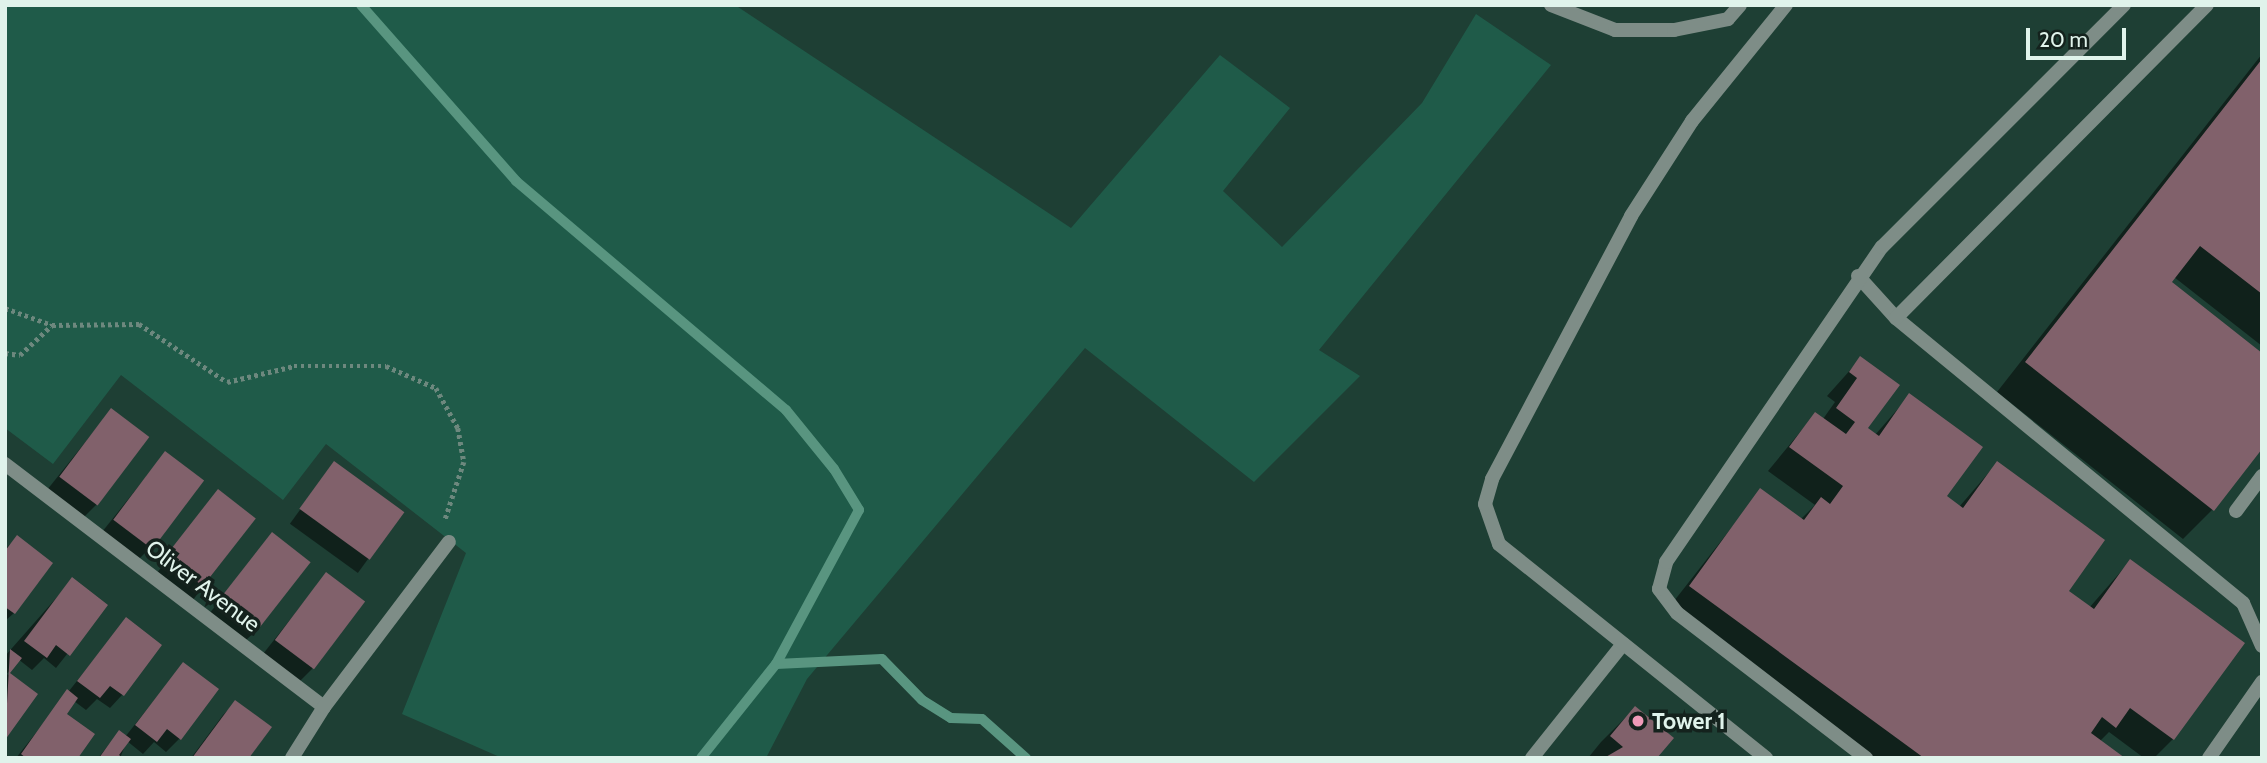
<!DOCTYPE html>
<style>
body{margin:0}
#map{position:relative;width:2267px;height:763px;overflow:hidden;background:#1e3f34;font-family:Cabin,sans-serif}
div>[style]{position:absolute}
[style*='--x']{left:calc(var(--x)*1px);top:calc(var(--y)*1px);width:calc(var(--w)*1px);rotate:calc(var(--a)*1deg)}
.green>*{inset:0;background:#1f5b49}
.shadow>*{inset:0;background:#0007;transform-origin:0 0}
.stream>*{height:10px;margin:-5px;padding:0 5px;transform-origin:5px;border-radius:5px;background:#599580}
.building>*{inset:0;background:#81616b;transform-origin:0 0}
.path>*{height:4.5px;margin-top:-2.25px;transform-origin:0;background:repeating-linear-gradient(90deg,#6d887e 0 3.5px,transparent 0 7px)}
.service>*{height:14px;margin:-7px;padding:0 7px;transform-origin:7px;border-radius:7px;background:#7e8d87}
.minor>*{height:14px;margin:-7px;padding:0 7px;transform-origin:7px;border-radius:7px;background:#7e8d87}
.dots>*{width:19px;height:19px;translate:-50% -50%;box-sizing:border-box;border:4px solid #14221d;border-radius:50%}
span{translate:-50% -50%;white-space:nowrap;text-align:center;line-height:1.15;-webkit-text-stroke:7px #14221d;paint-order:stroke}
.street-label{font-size:23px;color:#e0f3eb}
.poi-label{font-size:23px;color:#e0f3eb;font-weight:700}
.left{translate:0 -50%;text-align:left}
.frame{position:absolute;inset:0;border:7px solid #e0f3eb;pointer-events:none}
.scale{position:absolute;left:2026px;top:28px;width:100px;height:32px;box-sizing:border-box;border:4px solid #e0f3eb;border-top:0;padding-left:9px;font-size:21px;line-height:24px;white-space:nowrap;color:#e0f3eb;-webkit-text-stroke:5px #14221d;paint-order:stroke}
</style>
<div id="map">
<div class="green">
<div style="clip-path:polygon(5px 5px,735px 5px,1071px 228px,1220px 55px,1290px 108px,1223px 191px,1282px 247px,1422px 103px,1476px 14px,1551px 65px,1319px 350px,1360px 376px,1254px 482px,1085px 348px,807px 679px,766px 758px,502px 758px,402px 714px,466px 553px,326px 444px,283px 500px,121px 375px,53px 464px,5px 428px)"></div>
</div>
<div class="shadow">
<div style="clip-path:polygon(2262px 54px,2262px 346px,2174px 277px,2170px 282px,2212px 510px,2183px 539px,1997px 392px)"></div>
<div style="clip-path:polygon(1861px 358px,1866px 428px,1875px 435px,1910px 395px,1944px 497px,1959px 507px,1997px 463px,2066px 591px,2089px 608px,2130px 561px,2173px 739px,2154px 758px,2144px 758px,2109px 732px,2100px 741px,2122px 758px,1870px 758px,1667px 610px,1761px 490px,1800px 520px,1815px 505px,1768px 471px,1815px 414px,1823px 419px,1835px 402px,1827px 396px)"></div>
<div style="clip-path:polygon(111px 410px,96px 505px,84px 517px,47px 490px)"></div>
<div style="clip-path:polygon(165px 453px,151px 547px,138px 560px,102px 532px)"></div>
<div style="left:334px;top:463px;width:84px;height:75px;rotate:36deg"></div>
<div style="left:218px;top:492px;width:45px;height:102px;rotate:37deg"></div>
<div style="clip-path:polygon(272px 534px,258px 629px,245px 641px,209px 614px)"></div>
<div style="clip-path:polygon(17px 538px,14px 613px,5px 621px,5px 549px)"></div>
<div style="clip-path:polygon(326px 574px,312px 669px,300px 681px,263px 654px)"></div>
<div style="clip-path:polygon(72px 580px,106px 605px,56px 668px,44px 658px,32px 670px,18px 659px,7px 674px,36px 694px,5px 737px,5px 656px)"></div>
<div style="clip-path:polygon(126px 619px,122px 695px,110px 708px,97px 699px,86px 710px,74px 701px,65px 714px,76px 758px,16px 758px)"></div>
<div style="clip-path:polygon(183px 664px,217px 689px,179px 739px,166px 752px,154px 742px,143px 754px,127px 741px,120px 758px,98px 758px,119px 732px,125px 737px)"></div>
<div style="clip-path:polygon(236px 702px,247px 758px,191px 758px,223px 715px)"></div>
<div style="clip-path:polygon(1635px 708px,1655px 758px,1588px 758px,1601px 742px)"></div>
</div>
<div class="stream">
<div style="--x:361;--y:5;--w:235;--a:48.6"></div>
<div style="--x:516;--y:181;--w:354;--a:40.3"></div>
<div style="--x:786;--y:410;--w:76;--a:50.9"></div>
<div style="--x:834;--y:469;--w:48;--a:58.6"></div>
<div style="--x:859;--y:510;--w:175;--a:118.3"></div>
<div style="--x:701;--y:758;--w:120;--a:-51.4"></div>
<div style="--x:776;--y:664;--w:106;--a:-2.7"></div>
<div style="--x:882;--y:659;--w:57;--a:45.7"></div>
<div style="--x:922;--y:700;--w:34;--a:32"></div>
<div style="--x:951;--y:718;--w:31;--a:2"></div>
<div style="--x:982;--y:719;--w:59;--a:41.6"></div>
</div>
<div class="building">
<div style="clip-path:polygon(2262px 59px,2262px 294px,2200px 246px,2172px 282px,2262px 353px,2262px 449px,2214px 511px,2025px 362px)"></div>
<div style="clip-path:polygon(1860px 356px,1900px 385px,1868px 428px,1879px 436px,1909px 393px,1983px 447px,1947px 496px,1963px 508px,1997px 461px,2105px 540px,2069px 591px,2094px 609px,2130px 559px,2245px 643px,2174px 740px,2130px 708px,2116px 728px,2102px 717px,2091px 733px,2125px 758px,1924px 758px,1689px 586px,1760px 488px,1804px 520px,1821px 497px,1830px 504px,1843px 486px,1789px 447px,1815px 412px,1846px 434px,1855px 422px,1836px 408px,1857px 378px,1849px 372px)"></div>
<div style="left:111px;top:408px;width:48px;height:86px;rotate:37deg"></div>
<div style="left:165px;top:451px;width:49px;height:86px;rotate:37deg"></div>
<div style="left:334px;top:461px;width:87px;height:59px;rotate:36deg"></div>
<div style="left:218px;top:489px;width:48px;height:86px;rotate:38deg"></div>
<div style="left:272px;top:532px;width:49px;height:86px;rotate:38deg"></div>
<div style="clip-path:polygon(17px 535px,53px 563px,15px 614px,5px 607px,5px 551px)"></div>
<div style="left:326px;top:572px;width:49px;height:85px;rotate:37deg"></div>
<div style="clip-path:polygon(72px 577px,108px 605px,70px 656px,56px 645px,47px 658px,24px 641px)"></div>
<div style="clip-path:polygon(126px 617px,162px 645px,124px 696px,110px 686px,100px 698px,77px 681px)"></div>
<div style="clip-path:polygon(10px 649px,22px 658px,10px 673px,38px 694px,5px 740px)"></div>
<div style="clip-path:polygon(183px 662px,219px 689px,181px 740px,167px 729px,157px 742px,135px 725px)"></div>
<div style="clip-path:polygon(67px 689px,78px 698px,67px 714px,95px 734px,78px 758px,26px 758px,21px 754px)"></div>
<div style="clip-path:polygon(235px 700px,272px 727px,249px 758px,192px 758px)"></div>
<div style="clip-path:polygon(1635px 706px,1674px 738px,1657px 758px,1604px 758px,1623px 747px,1610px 736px)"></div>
<div style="clip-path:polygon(119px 730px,131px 739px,119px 755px,123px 758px,99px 758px)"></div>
</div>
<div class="path">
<div style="--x:5;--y:308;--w:50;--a:19.9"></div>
<div style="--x:52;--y:325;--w:87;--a:-0.7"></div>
<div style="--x:139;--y:324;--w:105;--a:33.4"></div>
<div style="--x:227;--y:382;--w:69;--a:-13.4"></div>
<div style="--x:294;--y:366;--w:92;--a:0"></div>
<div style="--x:386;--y:366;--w:55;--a:23.7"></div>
<div style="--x:436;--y:388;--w:46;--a:61.2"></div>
<div style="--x:458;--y:428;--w:35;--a:80"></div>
<div style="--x:464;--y:462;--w:61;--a:108.1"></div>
<div style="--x:5;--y:353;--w:15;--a:8"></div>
<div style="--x:20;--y:355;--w:44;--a:-43.2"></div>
</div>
<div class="service">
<div style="--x:1551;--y:5;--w:69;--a:21.3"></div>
<div style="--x:1615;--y:30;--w:59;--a:0"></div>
<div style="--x:1674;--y:30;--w:55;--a:-11.5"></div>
<div style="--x:1728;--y:19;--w:18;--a:-49"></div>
<div style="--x:1858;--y:276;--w:57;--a:47.9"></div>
<div style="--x:1896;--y:318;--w:449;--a:39.4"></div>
<div style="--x:2243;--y:603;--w:47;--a:66.2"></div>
<div style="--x:1896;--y:318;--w:441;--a:-45.2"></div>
<div style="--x:1532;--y:758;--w:146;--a:-51.4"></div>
<div style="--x:1766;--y:758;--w:342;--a:-141.3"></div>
<div style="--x:1499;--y:544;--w:42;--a:-109.3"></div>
<div style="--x:1485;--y:504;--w:26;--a:-74"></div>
<div style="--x:1492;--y:479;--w:297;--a:-62.1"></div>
<div style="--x:1631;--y:216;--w:113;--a:-57.3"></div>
<div style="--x:1692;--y:121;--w:149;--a:-51"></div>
<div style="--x:1866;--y:758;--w:238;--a:-142.5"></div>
<div style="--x:1677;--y:613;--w:30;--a:-127"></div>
<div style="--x:1659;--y:589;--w:28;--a:-75"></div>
<div style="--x:1666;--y:562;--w:382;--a:-55.6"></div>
<div style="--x:1882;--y:247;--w:342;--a:-45"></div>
<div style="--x:2209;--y:758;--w:93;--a:-55.1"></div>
</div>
<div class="minor">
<div style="--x:5;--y:464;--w:401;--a:37.3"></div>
<div style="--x:324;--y:707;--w:60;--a:122.1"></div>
<div style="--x:2236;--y:511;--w:44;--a:-53.4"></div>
<div style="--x:324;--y:707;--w:207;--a:-52.9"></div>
</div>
<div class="dots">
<div style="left:1638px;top:721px;background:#ef9ab8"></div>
</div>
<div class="street-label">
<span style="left:203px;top:586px;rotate:37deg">Oliver Avenue</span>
</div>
<div class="poi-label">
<span class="left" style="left:1652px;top:721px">Tower 1</span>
</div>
<div class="frame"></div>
<div class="scale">20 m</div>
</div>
